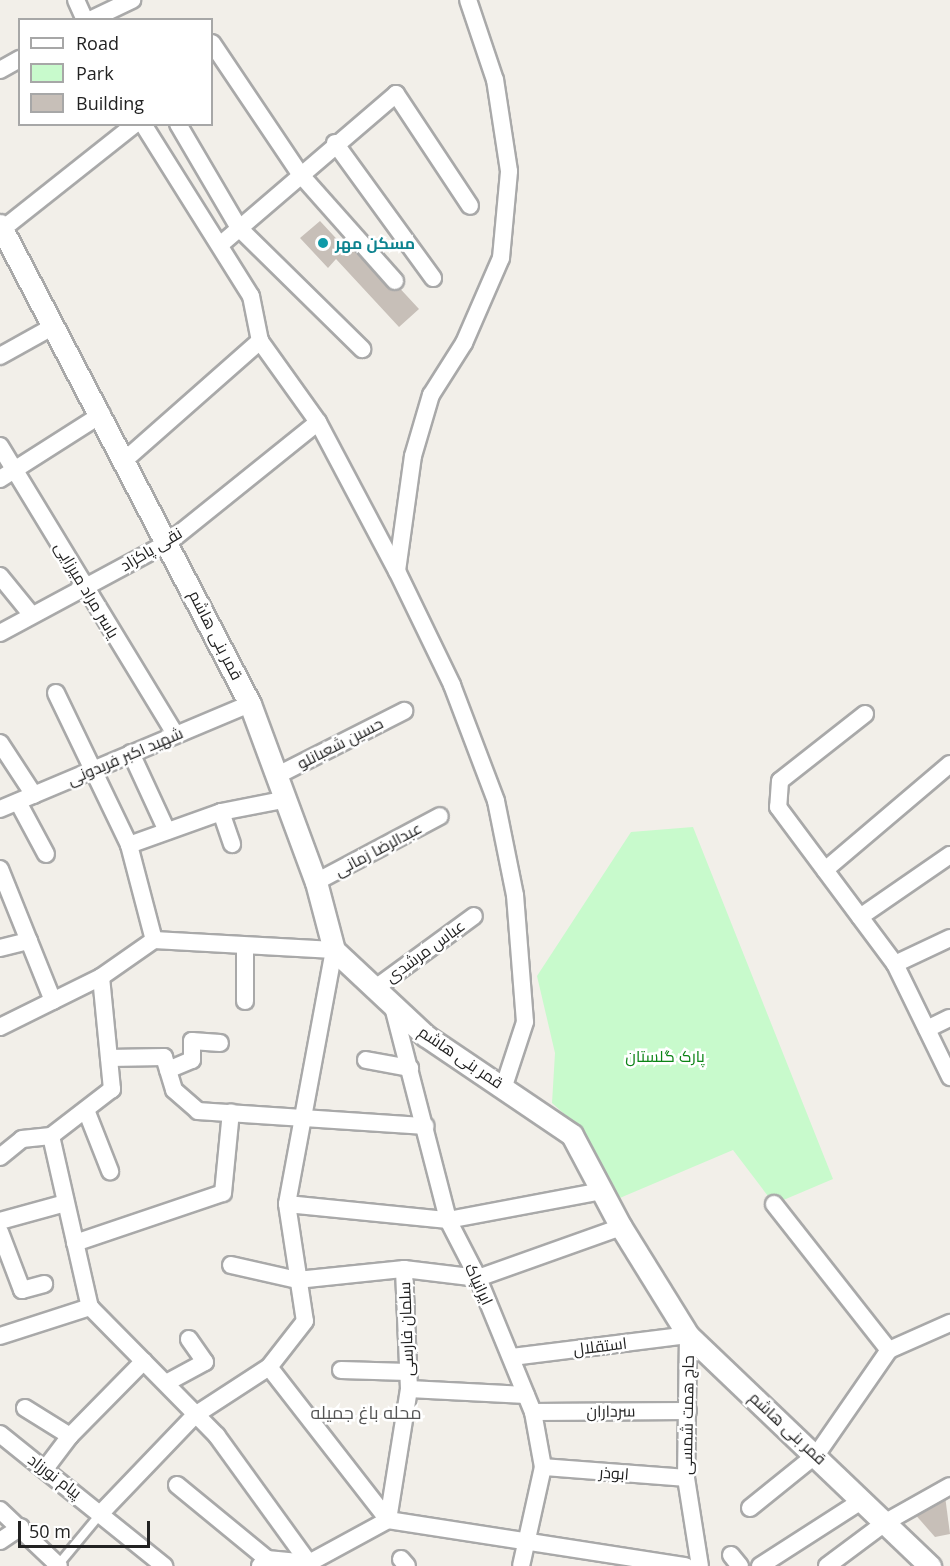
<!DOCTYPE html>
<meta charset="utf-8">
<style>
body{margin:0}
#map{position:relative;width:950px;height:1566px;overflow:hidden;background:#f2efe9;font-family:"Open Sans",Cairo,sans-serif}
div>[style]{position:absolute}
[style*='--x']{left:calc(var(--x)*1px);top:calc(var(--y)*1px);width:calc(var(--w)*1px);rotate:calc(var(--a)*1deg)}
.park>*{inset:0;background:#c8facc}
.building>*{inset:0;background:#c7bfb8}
.roads{filter:drop-shadow(2px 0 #a9a9a9) drop-shadow(-2px 0 #a9a9a9) drop-shadow(0 2px #a9a9a9) drop-shadow(0 -2px #a9a9a9)}
.service>*{height:8px;margin:-4px;padding:0 4px;transform-origin:4px;border-radius:4px;background:#fff}
.minor>*{height:16px;margin:-8px;padding:0 8px;transform-origin:8px;border-radius:8px;background:#fff}
.tertiary>*{height:21px;margin:-10.5px;padding:0 10.5px;transform-origin:10.5px;border-radius:10.5px;background:#fff}
.dots>*{width:16px;height:16px;translate:-50% -50%;box-sizing:border-box;border:3px solid #fff;border-radius:50%}
span{translate:-50% -50%;white-space:nowrap;text-align:center;line-height:1.15;-webkit-text-stroke:5px #fff;paint-order:stroke}
.culture-label{font-size:16px;color:#0d838f;font-weight:700}
.left{translate:0 -50%;text-align:left}
.street-label{font-size:16px;color:#222}
.park-label{font-size:16px;color:#0c8416}
.neighbourhood-label{font-size:18px;color:#555}
.legend{position:absolute;left:18px;top:18px;width:195px;height:108px;box-sizing:border-box;background:#fff;border:2px solid #a7a7a7;margin:0;padding:8px 10px;list-style:none;font-size:18px;color:#222}
.legend li{display:flex;align-items:center;gap:12px;height:30px}
.legend b{width:30px;border:2px solid #a7a7a7}
.scale{position:absolute;left:18px;top:1521px;width:132px;height:27px;box-sizing:border-box;border:3px solid #222;border-top:0;padding-left:8px;font-size:18px;line-height:21px;white-space:nowrap;color:#222;-webkit-text-stroke:4px #fff;paint-order:stroke}
</style>
<div id="map">
<div class="park">
<div style="clip-path:polygon(693px 827px,833px 1179px,774px 1204px,733px 1150px,608px 1203px,581px 1129px,552px 1103px,555px 1053px,537px 976px,631px 832px)"></div>
</div>
<div class="building">
<div style="clip-path:polygon(320px 221px,346px 249px,340px 256px,356px 241px,419px 309px,399px 327px,336px 259px,328px 268px,300px 238px)"></div>
<div style="clip-path:polygon(945px 1496px,950px 1534px,935px 1537px,913px 1512px)"></div>
</div>
<div class="roads">
<div class="service">
<div style="--x:58;--y:1565;--w:69;--a:-50.3"></div>
</div>
<div class="minor">
<div style="--x:76;--y:0;--w:22;--a:66"></div>
<div style="--x:90;--y:20;--w:47;--a:-25.5"></div>
<div style="--x:212;--y:43;--w:158;--a:56.1"></div>
<div style="--x:300;--y:174;--w:143;--a:48.4"></div>
<div style="--x:0;--y:70;--w:23;--a:-29"></div>
<div style="--x:143;--y:124;--w:203;--a:57.9"></div>
<div style="--x:251;--y:296;--w:46;--a:78.7"></div>
<div style="--x:260;--y:341;--w:100;--a:54.4"></div>
<div style="--x:318;--y:422;--w:169;--a:62.1"></div>
<div style="--x:397;--y:571;--w:127;--a:64.2"></div>
<div style="--x:452;--y:685;--w:124;--a:69.2"></div>
<div style="--x:496;--y:801;--w:96;--a:78.6"></div>
<div style="--x:515;--y:895;--w:127;--a:85.5"></div>
<div style="--x:525;--y:1022;--w:67;--a:108.2"></div>
<div style="--x:178;--y:124;--w:121;--a:59.6"></div>
<div style="--x:239;--y:228;--w:173;--a:44.5"></div>
<div style="--x:335;--y:143;--w:167;--a:54"></div>
<div style="--x:0;--y:231;--w:172;--a:-38.4"></div>
<div style="--x:220;--y:245;--w:232;--a:-40.6"></div>
<div style="--x:396;--y:94;--w:134;--a:56.5"></div>
<div style="--x:0;--y:356;--w:62;--a:-29.1"></div>
<div style="--x:0;--y:446;--w:337;--a:58.7"></div>
<div style="--x:126;--y:459;--w:179;--a:-41.4"></div>
<div style="--x:0;--y:479;--w:121;--a:-32.5"></div>
<div style="--x:397;--y:571;--w:116;--a:-82.1"></div>
<div style="--x:413;--y:456;--w:64;--a:-73.6"></div>
<div style="--x:431;--y:395;--w:62;--a:-57.6"></div>
<div style="--x:464;--y:343;--w:93;--a:-66.5"></div>
<div style="--x:501;--y:258;--w:87;--a:-84.7"></div>
<div style="--x:509;--y:171;--w:92;--a:-98.7"></div>
<div style="--x:495;--y:80;--w:84;--a:-108.6"></div>
<div style="--x:0;--y:576;--w:49;--a:50.8"></div>
<div style="--x:0;--y:633;--w:192;--a:-28.3"></div>
<div style="--x:169;--y:542;--w:191;--a:-38.8"></div>
<div style="--x:56;--y:693;--w:169;--a:64.3"></div>
<div style="--x:129;--y:845;--w:98;--a:75.3"></div>
<div style="--x:865;--y:714;--w:108;--a:141.8"></div>
<div style="--x:780;--y:781;--w:26;--a:94"></div>
<div style="--x:778;--y:807;--w:196;--a:53.3"></div>
<div style="--x:895;--y:964;--w:126;--a:64"></div>
<div style="--x:0;--y:743;--w:62;--a:56.8"></div>
<div style="--x:131;--y:753;--w:86;--a:65.2"></div>
<div style="--x:276;--y:776;--w:144;--a:-26.9"></div>
<div style="--x:18;--y:802;--w:59;--a:61.7"></div>
<div style="--x:0;--y:809;--w:271;--a:-22.8"></div>
<div style="--x:221;--y:812;--w:34;--a:71"></div>
<div style="--x:129;--y:845;--w:98;--a:-19.7"></div>
<div style="--x:221;--y:812;--w:62;--a:-11.1"></div>
<div style="--x:0;--y:869;--w:142;--a:68.1"></div>
<div style="--x:825;--y:870;--w:164;--a:-40.3"></div>
<div style="--x:316;--y:882;--w:140;--a:-28"></div>
<div style="--x:860;--y:917;--w:109;--a:-34.6"></div>
<div style="--x:245;--y:946;--w:55;--a:90"></div>
<div style="--x:0;--y:948;--w:30;--a:-14"></div>
<div style="--x:895;--y:964;--w:61;--a:-25.3"></div>
<div style="--x:101;--y:977;--w:113;--a:84.4"></div>
<div style="--x:112;--y:1089;--w:77;--a:142.4"></div>
<div style="--x:51;--y:1136;--w:175;--a:77.2"></div>
<div style="--x:90;--y:1307;--w:181;--a:45.4"></div>
<div style="--x:217;--y:1436;--w:160;--a:54.1"></div>
<div style="--x:377;--y:987;--w:120;--a:-36.2"></div>
<div style="--x:392;--y:1003;--w:224;--a:75.5"></div>
<div style="--x:448;--y:1220;--w:65;--a:62.7"></div>
<div style="--x:478;--y:1278;--w:145;--a:67.7"></div>
<div style="--x:533;--y:1412;--w:56;--a:79.7"></div>
<div style="--x:543;--y:1467;--w:101;--a:102.5"></div>
<div style="--x:0;--y:1027;--w:113;--a:-26.3"></div>
<div style="--x:101;--y:977;--w:65;--a:-34.9"></div>
<div style="--x:154;--y:940;--w:180;--a:3.2"></div>
<div style="--x:334;--y:950;--w:258;--a:100.5"></div>
<div style="--x:287;--y:1204;--w:118;--a:81.3"></div>
<div style="--x:305;--y:1321;--w:58;--a:128"></div>
<div style="--x:269;--y:1367;--w:88;--a:147"></div>
<div style="--x:195;--y:1415;--w:134;--a:133.8"></div>
<div style="--x:927;--y:1029;--w:25;--a:-26"></div>
<div style="--x:109;--y:1058;--w:55;--a:-1"></div>
<div style="--x:164;--y:1057;--w:34;--a:73"></div>
<div style="--x:174;--y:1090;--w:32;--a:41"></div>
<div style="--x:198;--y:1111;--w:228;--a:3.8"></div>
<div style="--x:366;--y:1060;--w:45;--a:10.3"></div>
<div style="--x:168;--y:1070;--w:26;--a:-23"></div>
<div style="--x:192;--y:1060;--w:19;--a:-90"></div>
<div style="--x:192;--y:1041;--w:28;--a:4"></div>
<div style="--x:86;--y:1110;--w:66;--a:68.5"></div>
<div style="--x:0;--y:1157;--w:28;--a:-39"></div>
<div style="--x:22;--y:1139;--w:29;--a:-6"></div>
<div style="--x:287;--y:1204;--w:162;--a:5.7"></div>
<div style="--x:448;--y:1220;--w:156;--a:-10.7"></div>
<div style="--x:774;--y:1204;--w:186;--a:51.8"></div>
<div style="--x:0;--y:1221;--w:68;--a:-15.3"></div>
<div style="--x:0;--y:1232;--w:62;--a:69.2"></div>
<div style="--x:22;--y:1290;--w:23;--a:-15"></div>
<div style="--x:75;--y:1243;--w:156;--a:-18.7"></div>
<div style="--x:223;--y:1193;--w:81;--a:-84.4"></div>
<div style="--x:231;--y:1265;--w:68;--a:12.8"></div>
<div style="--x:297;--y:1280;--w:108;--a:-5.9"></div>
<div style="--x:404;--y:1269;--w:75;--a:6.9"></div>
<div style="--x:478;--y:1278;--w:152;--a:-19.6"></div>
<div style="--x:0;--y:1336;--w:95;--a:-17.9"></div>
<div style="--x:512;--y:1357;--w:177;--a:-7.1"></div>
<div style="--x:688;--y:1335;--w:143;--a:90.8"></div>
<div style="--x:686;--y:1478;--w:89;--a:81"></div>
<div style="--x:269;--y:1367;--w:194;--a:52.1"></div>
<div style="--x:388;--y:1520;--w:301;--a:8.8"></div>
<div style="--x:341;--y:1370;--w:67;--a:1.7"></div>
<div style="--x:168;--y:1382;--w:42;--a:-28.4"></div>
<div style="--x:205;--y:1362;--w:28;--a:-125"></div>
<div style="--x:409;--y:1389;--w:117;--a:2.9"></div>
<div style="--x:25;--y:1408;--w:53;--a:31.9"></div>
<div style="--x:533;--y:1412;--w:155;--a:-0.4"></div>
<div style="--x:0;--y:1434;--w:211;--a:38.8"></div>
<div style="--x:543;--y:1467;--w:143;--a:4.4"></div>
<div style="--x:45;--y:1469;--w:41;--a:-52.9"></div>
<div style="--x:70;--y:1436;--w:105;--a:-45.4"></div>
<div style="--x:177;--y:1485;--w:117;--a:39.4"></div>
<div style="--x:750;--y:1508;--w:86;--a:-38.9"></div>
<div style="--x:817;--y:1454;--w:126;--a:-55.3"></div>
<div style="--x:889;--y:1350;--w:67;--a:-23.9"></div>
<div style="--x:0;--y:1510;--w:81;--a:43.5"></div>
<div style="--x:0;--y:1541;--w:25;--a:-34"></div>
<div style="--x:731;--y:1555;--w:14;--a:51"></div>
<div style="--x:401;--y:1559;--w:9;--a:49"></div>
<div style="--x:260;--y:1566;--w:10;--a:-45"></div>
<div style="--x:267;--y:1559;--w:42;--a:5.4"></div>
<div style="--x:309;--y:1563;--w:90;--a:-28.6"></div>
<div style="--x:388;--y:1520;--w:133;--a:-80.9"></div>
<div style="--x:409;--y:1389;--w:120;--a:-92.4"></div>
<div style="--x:760;--y:1566;--w:122;--a:-32.7"></div>
<div style="--x:827;--y:1566;--w:74;--a:-36.7"></div>
<div style="--x:886;--y:1522;--w:73;--a:-29.4"></div>
</div>
<div class="tertiary">
<div style="--x:0;--y:225;--w:540;--a:62.44"></div>
<div style="--x:250;--y:704;--w:190;--a:69.7"></div>
<div style="--x:316;--y:882;--w:70;--a:75.2"></div>
<div style="--x:334;--y:950;--w:126;--a:43.1"></div>
<div style="--x:426;--y:1036;--w:176;--a:34.1"></div>
<div style="--x:572;--y:1135;--w:104;--a:62"></div>
<div style="--x:621;--y:1227;--w:127;--a:58.2"></div>
<div style="--x:688;--y:1335;--w:335;--a:43.7"></div>
</div>
</div>
<div class="dots">
<div style="left:323px;top:243px;background:#0f9aa8"></div>
</div>
<div class="culture-label">
<span class="left" style="left:335px;top:243px">مسکن مهر</span>
</div>
<div class="street-label">
<span style="left:151px;top:549px;rotate:-31deg">نقی پاکزاد</span>
<span style="left:87px;top:590px;rotate:59deg">یاسر مراد میرزایی</span>
<span style="left:216px;top:635px;rotate:63deg">قمر بنی هاشم</span>
<span style="left:340px;top:743px;rotate:-27deg">حسین شعبانلو</span>
<span style="left:125px;top:756px;rotate:-23deg">شهید اکبر فریدونی</span>
<span style="left:378px;top:849px;rotate:-28deg">عبدالرضا زمانی</span>
<span style="left:425px;top:951px;rotate:-36deg">عباس مرشدی</span>
<span style="left:461px;top:1057px;rotate:34deg">قمر بنی هاشم</span>
<span style="left:479px;top:1284px;rotate:65deg">ایرانپاک</span>
<span style="left:406px;top:1329px;rotate:-92deg">سلمان فارسی</span>
<span style="left:600px;top:1346px;rotate:-7deg">استقلال</span>
<span style="left:611px;top:1411px;rotate:-1deg">سرداران</span>
<span style="left:687px;top:1415px;rotate:-89deg">حاج همت شمسی</span>
<span style="left:788px;top:1428px;rotate:43deg">قمر بنی هاشم</span>
<span style="left:614px;top:1473px;rotate:4deg">ابوذر</span>
<span style="left:55px;top:1476px;rotate:37deg">پیام نورزاد</span>
</div>
<div class="park-label">
<span style="left:665px;top:1056px">پارک گلستان</span>
</div>
<div class="neighbourhood-label">
<span style="left:366px;top:1412px">محله باغ‌ جمیله</span>
</div>
<ul class="legend">
<li><b style="height:8px;background:#fff"></b>Road</li>
<li><b style="height:16px;background:#c8facc"></b>Park</li>
<li><b style="height:16px;background:#c7bfb8"></b>Building</li>
</ul>
<div class="scale">50 m</div>
</div>
